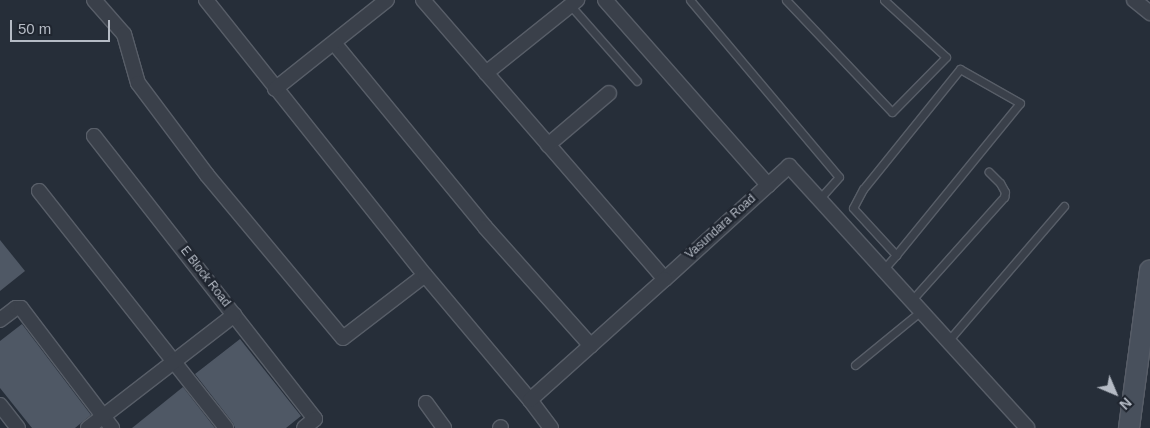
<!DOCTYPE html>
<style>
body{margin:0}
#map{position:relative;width:1150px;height:428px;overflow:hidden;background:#262e39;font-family:Arial,sans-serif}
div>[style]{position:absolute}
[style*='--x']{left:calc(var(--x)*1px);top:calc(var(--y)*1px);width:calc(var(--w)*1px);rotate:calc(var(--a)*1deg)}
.building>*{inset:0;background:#4f5865}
.roads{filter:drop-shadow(1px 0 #585e68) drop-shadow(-1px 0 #585e68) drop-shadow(0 1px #585e68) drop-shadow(0 -1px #585e68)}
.lane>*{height:7px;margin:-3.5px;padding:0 3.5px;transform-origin:3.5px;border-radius:3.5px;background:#3a404a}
.street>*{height:14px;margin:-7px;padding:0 7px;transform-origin:7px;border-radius:7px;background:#3a404a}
.secondary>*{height:20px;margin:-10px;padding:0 10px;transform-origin:10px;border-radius:10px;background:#48505c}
span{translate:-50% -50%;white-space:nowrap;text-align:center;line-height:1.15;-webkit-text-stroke:5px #1f252f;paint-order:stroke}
.street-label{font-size:12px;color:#b5bbc5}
.north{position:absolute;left:1090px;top:368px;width:50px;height:50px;-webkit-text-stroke:4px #1f252f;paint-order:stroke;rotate:135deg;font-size:14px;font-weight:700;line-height:20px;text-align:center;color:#b5bbc5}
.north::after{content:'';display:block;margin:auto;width:18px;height:22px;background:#b5bbc5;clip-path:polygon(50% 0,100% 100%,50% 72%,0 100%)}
.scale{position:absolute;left:10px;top:20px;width:100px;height:22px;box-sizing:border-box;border:2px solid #b5bbc5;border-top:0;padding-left:6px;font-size:15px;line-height:18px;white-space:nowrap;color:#b5bbc5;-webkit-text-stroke:4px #1f252f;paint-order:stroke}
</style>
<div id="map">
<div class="building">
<div style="clip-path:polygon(0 240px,25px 271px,0 291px)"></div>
<div style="clip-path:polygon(22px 324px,91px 415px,75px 428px,32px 428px,0 388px,0 341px)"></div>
<div style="clip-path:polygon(240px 339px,301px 416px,286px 428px,235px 428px,233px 423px,195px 374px)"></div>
<div style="clip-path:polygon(183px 387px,215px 428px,132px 428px)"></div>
</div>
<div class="roads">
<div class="lane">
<div style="--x:690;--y:0;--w:231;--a:49.9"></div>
<div style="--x:839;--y:177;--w:30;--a:132"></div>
<div style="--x:786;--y:0;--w:154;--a:46.6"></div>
<div style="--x:892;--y:112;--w:77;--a:-45.5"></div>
<div style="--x:946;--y:57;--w:84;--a:-137.4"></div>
<div style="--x:570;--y:5;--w:101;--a:48.6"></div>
<div style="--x:883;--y:270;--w:20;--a:-49"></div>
<div style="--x:896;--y:255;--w:196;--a:-50.8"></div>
<div style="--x:1020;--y:103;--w:69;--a:-150.5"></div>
<div style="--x:960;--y:69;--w:154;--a:128.9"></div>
<div style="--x:863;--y:189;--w:21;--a:118"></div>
<div style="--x:853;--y:208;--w:64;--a:47.5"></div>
<div style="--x:911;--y:301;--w:140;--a:-48.2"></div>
<div style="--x:1004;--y:197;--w:5;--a:-79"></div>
<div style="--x:1005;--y:192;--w:10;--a:-119"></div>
<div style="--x:1000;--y:183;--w:16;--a:-135"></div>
<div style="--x:948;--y:341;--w:178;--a:-49.3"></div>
<div style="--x:855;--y:365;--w:85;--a:-39.3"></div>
</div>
<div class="street">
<div style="--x:94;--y:0;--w:45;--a:48.6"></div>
<div style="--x:124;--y:34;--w:51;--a:74.1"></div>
<div style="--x:138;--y:83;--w:115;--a:53.1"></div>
<div style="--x:207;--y:175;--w:212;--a:50.2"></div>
<div style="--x:343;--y:338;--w:103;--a:-37.5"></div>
<div style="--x:206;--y:0;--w:352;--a:51.5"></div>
<div style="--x:425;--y:275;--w:163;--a:50"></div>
<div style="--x:530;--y:400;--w:35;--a:53"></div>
<div style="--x:423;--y:0;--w:369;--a:49.1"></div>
<div style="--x:665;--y:279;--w:168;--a:-42.3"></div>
<div style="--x:789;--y:166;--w:354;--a:47.7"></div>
<div style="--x:605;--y:0;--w:247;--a:48.6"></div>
<div style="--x:1134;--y:0;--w:21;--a:39"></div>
<div style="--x:334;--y:43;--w:238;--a:50.6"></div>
<div style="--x:485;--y:227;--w:159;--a:48.3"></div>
<div style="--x:486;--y:73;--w:117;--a:-38.7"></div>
<div style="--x:275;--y:89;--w:143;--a:-38.5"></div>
<div style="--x:94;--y:136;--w:359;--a:52"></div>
<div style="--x:315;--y:419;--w:14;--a:141"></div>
<div style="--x:548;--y:145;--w:80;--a:-40.4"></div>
<div style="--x:39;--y:191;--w:302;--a:51.7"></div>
<div style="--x:0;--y:320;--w:20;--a:-37"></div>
<div style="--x:16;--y:308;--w:5;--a:0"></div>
<div style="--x:21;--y:308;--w:151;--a:52.8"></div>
<div style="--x:530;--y:400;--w:181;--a:-41.9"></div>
<div style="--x:426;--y:403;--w:31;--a:54"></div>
<div style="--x:0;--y:405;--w:29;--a:52"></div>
<div style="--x:88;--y:428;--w:185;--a:-37.7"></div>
<div style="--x:500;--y:428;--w:1;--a:-45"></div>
</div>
<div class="secondary">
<div style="--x:1129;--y:428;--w:159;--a:-82.4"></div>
</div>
</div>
<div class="street-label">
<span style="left:721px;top:227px;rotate:-42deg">Vasundara Road</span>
<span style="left:205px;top:277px;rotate:52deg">E Block Road</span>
</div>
<div class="north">N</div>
<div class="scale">50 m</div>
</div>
